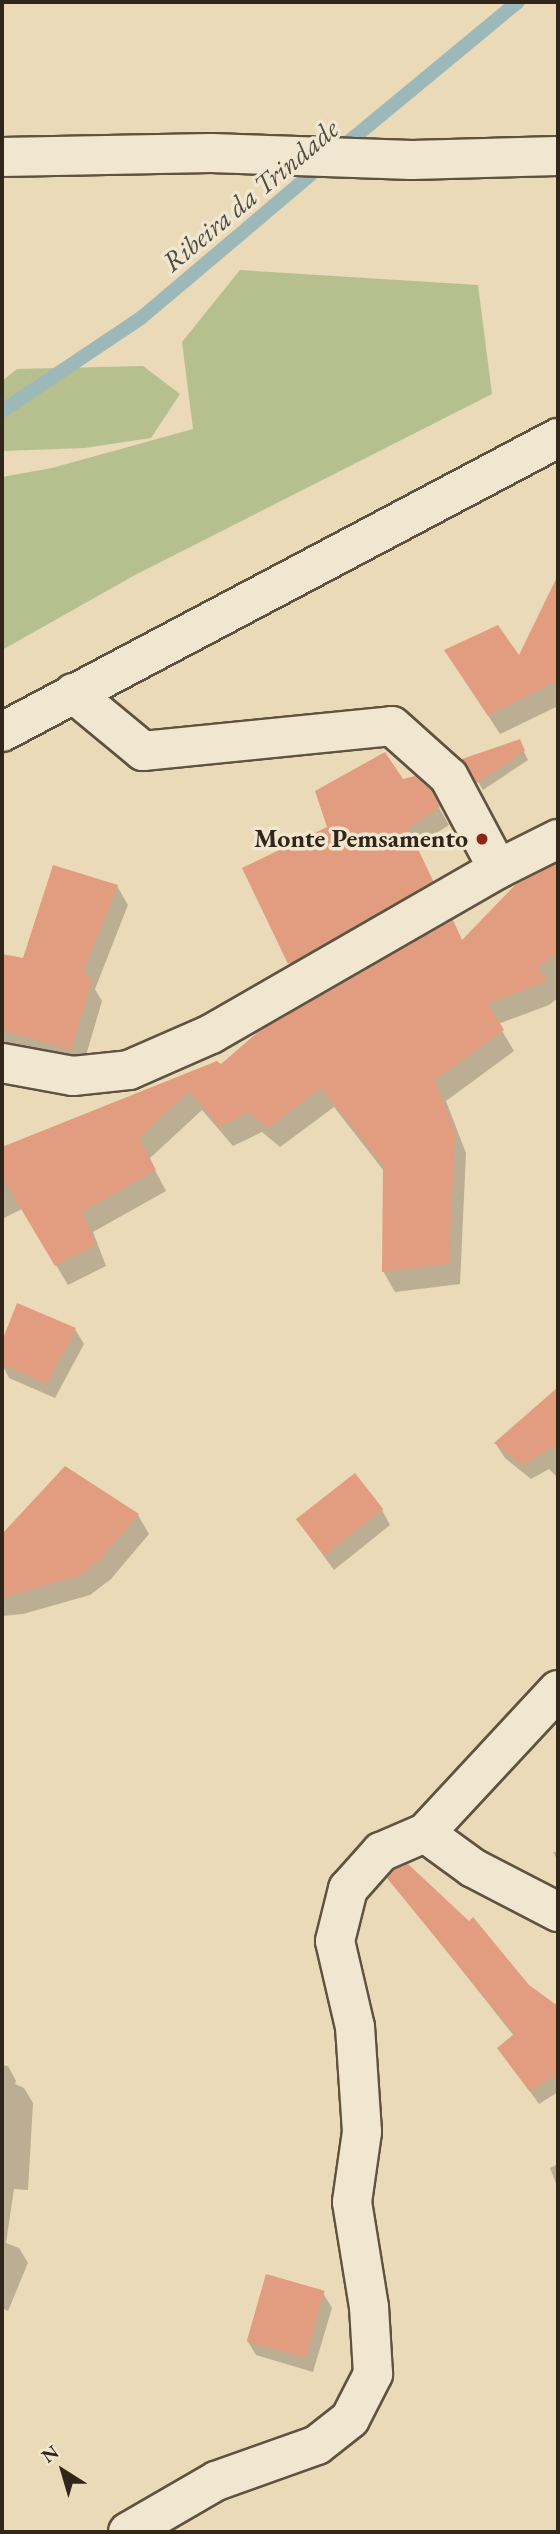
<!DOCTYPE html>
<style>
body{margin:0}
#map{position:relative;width:560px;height:2534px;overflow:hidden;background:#eadab7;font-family:"EB Garamond",serif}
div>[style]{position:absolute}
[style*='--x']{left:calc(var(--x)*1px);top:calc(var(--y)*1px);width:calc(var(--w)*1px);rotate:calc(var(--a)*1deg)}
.green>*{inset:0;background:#b6c08f}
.shadow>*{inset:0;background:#0003}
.stream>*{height:14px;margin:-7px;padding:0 7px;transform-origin:7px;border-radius:7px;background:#9db8b9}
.building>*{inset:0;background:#e29c7f;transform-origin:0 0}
.roads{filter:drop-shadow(2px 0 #605240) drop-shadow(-2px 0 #605240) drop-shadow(0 2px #605240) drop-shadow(0 -2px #605240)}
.street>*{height:38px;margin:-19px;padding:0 19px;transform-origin:19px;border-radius:19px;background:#f1e7d0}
.secondary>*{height:38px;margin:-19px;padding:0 19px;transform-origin:19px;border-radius:19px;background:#f1e7d0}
.dots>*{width:19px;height:19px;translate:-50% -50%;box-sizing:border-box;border:4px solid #f1e7d0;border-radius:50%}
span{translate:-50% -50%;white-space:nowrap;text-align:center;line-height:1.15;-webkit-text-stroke:7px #f1e7d0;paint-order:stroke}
.poi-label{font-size:26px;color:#322519;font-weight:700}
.right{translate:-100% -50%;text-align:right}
.water-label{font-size:28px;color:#4d4a41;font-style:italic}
.frame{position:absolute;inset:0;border:4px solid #322519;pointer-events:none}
.north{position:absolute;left:28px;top:2436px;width:70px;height:70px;-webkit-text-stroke:5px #f1e7d0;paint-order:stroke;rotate:323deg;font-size:19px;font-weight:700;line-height:28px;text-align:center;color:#322519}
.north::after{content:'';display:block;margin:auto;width:24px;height:32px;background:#322519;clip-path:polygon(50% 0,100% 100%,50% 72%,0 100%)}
</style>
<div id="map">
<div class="green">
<div style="clip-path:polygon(240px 270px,478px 285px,492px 394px,135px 575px,2px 650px,2px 477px,52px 468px,193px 429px,182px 342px)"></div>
<div style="clip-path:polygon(143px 366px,180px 394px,151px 438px,85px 448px,2px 451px,2px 381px,17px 369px)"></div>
</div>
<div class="shadow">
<div style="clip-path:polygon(552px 592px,558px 595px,558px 706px,500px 734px,446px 651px,519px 659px)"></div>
<div style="clip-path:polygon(519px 742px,528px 760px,483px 790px,465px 760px)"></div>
<div style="clip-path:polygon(430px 792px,449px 825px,416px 846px,442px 899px,299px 981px,244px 868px,329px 828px)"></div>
<div style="clip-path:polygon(558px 864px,558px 998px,549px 1005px,498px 1024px,514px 1051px,446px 1101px,466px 1153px,460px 1284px,395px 1292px,383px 1271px,384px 1171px,334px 1107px,280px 1147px,262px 1132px,233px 1146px,202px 1110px,149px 1159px,166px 1191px,93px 1232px,106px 1266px,68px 1285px,22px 1209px,2px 1219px,2px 1149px,216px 1063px,222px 1066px,463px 942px,516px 886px)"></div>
<div style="clip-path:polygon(117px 886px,128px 905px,95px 989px,102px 1001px,82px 1069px,2px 1045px,2px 956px,24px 960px)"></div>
<div style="clip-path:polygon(16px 1310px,75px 1329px,84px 1344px,55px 1398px,9px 1378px,2px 1364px,2px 1346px)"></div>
<div style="clip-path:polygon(550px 1397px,558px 1406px,558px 1478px,549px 1469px,531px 1479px,505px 1458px,496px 1444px)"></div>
<div style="clip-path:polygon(382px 1510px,390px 1525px,334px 1570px,298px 1521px)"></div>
<div style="clip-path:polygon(138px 1515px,149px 1534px,111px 1579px,90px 1595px,23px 1614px,2px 1616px,2px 1537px,19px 1522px)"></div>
<div style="clip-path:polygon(553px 1852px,558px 1852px,558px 1861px)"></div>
<div style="clip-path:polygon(389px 1878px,558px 2008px,558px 2092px,539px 2104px,499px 2048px,514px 2036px)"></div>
<div style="clip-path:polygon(2px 2065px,8px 2066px,16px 2081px,15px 2084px,24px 2088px,33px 2103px,28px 2190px,14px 2189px,6px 2243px,19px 2248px,28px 2263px,8px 2311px,2px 2308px)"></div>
<div style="clip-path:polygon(558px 2164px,558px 2189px,550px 2168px)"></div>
<div style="clip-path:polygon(323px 2293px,332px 2308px,313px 2372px,256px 2355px,247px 2340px)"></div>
</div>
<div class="stream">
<div style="--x:340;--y:149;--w:231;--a:-39.6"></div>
<div style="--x:2;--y:411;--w:167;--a:-33.8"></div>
<div style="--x:141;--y:318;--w:237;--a:-40.2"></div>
</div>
<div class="building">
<div style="clip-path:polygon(558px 575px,558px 680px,488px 716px,444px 650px,498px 625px,519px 655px)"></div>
<div style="clip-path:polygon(520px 739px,525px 751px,477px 783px,462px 759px)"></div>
<div style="clip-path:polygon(385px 752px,403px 779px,415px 776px,432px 791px,440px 807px,408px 828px,433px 881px,288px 964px,242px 868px,327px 827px,315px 791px)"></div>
<div style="clip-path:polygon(558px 863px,558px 952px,538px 968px,548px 981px,488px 1003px,504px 1030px,435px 1080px,455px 1131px,449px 1264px,382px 1272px,383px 1165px,321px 1088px,268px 1128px,249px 1112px,220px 1127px,189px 1091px,139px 1138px,156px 1170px,82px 1212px,96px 1245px,55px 1266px,2px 1177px,2px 1147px,217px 1061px,221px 1064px,258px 1032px,453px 920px,462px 940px,515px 885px)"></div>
<div style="clip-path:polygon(53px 865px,118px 885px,84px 970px,92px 981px,71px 1050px,2px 1030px,2px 954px,23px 958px)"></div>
<div style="clip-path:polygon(17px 1303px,76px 1328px,47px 1384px,2px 1364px,2px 1341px)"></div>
<div style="clip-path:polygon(558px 1387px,558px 1444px,522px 1465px,494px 1443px)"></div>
<div style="clip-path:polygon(65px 1466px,139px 1514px,100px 1560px,79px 1576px,2px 1598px,2px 1534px)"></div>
<div style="left:355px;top:1473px;width:46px;height:75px;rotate:52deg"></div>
<div style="clip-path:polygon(408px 1864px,469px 1921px,473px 1917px,529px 1985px,558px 2006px,558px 2073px,530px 2092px,497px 2048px,514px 2034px,387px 1878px,394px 1870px)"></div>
<div style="left:266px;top:2274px;width:61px;height:70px;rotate:16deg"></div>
</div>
<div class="roads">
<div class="street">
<div style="--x:2;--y:157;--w:209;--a:-1.1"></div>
<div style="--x:211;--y:153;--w:201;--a:2"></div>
<div style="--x:412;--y:160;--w:146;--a:-1.6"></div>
<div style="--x:73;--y:693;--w:91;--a:39.6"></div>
<div style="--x:143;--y:751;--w:250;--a:-5.7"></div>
<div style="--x:392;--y:726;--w:76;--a:41.8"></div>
<div style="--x:449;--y:777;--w:104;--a:62"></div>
<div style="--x:2;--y:1063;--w:72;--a:10.4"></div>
<div style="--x:73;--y:1076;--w:56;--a:-6.1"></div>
<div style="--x:129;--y:1070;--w:90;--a:-23.7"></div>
<div style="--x:211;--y:1034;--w:331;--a:-29.9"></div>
<div style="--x:498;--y:869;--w:67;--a:-26.6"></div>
<div style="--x:558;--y:1690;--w:195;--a:132.9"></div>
<div style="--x:425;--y:1833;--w:59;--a:36.1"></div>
<div style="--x:473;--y:1868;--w:96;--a:27.4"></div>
<div style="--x:128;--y:2532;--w:102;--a:-30.1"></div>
<div style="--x:216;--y:2481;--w:107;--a:-19.6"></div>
<div style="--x:317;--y:2445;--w:42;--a:-38.2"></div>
<div style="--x:350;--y:2419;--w:51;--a:-62.9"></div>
<div style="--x:373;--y:2374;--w:67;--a:-93.4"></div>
<div style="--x:369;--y:2307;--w:106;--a:-99.2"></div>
<div style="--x:352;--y:2202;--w:71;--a:-81.9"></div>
<div style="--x:362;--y:2132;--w:105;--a:-93.8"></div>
<div style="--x:355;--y:2027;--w:88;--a:-103.1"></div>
<div style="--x:335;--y:1941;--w:54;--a:-76"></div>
<div style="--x:348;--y:1889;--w:50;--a:-48.3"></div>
<div style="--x:381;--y:1852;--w:48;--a:-23.4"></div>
</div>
<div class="secondary">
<div style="--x:2;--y:732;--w:629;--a:-27.87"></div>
</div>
</div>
<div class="dots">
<div style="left:482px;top:839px;background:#8f2418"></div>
</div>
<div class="poi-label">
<span class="right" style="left:468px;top:839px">Monte Pemsamento</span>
</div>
<div class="water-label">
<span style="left:250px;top:195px;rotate:-40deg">Ribeira da Trindade</span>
</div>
<div class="frame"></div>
<div class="north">N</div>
</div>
